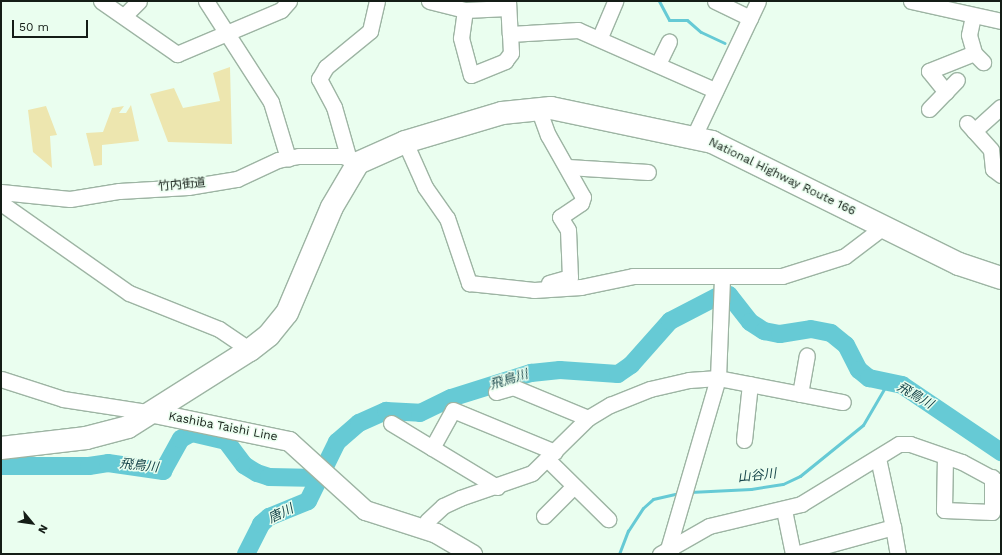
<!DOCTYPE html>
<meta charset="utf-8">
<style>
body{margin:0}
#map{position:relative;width:1002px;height:555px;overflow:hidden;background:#eafeef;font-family:"Work Sans","Noto Sans JP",sans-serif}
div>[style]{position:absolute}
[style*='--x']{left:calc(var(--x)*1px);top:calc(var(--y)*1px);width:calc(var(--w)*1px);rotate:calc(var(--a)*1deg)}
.green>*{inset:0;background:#ede6af}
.stream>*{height:3px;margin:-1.5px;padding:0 1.5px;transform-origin:1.5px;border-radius:1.5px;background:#66cad5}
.river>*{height:18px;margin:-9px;padding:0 9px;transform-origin:9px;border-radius:9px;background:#66cad5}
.roads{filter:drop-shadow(1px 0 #9db4a3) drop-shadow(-1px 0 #9db4a3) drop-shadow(0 1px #9db4a3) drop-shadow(0 -1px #9db4a3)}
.minor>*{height:15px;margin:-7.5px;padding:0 7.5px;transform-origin:7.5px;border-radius:7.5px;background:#fff}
.major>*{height:19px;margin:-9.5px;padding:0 9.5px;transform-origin:9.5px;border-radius:9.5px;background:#fff}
.highway>*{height:22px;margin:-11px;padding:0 11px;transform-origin:11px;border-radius:11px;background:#fff}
span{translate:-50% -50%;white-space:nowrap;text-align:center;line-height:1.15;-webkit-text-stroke:3px #eafeef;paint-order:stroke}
.street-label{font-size:12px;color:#141d16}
.water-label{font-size:13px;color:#17454a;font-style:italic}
.frame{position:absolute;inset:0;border:2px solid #141d16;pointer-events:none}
.north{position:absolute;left:12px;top:503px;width:40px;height:40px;-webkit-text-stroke:3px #eafeef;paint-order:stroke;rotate:119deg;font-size:11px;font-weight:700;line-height:16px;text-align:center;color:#141d16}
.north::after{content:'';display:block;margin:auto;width:14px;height:18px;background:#141d16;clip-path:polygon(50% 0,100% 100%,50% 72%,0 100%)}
.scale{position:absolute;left:12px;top:20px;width:76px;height:18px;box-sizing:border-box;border:2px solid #141d16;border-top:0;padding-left:5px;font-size:12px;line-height:14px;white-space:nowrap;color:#141d16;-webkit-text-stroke:3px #eafeef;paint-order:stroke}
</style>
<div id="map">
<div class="green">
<div style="clip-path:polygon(230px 67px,232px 144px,168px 142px,150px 94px,174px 88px,183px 108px,220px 101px,213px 73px)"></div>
<div style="clip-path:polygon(131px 105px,139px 141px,102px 145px,102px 165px,94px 166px,86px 133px,103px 132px,112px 108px,124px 106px,119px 113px,126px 113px)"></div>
<div style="clip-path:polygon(46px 106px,57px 135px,50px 136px,52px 168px,33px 152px,28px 110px)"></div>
</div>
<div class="stream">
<div style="--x:659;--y:1;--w:21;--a:62"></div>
<div style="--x:669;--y:20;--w:18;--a:0"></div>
<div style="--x:687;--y:20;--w:18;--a:41"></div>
<div style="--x:701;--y:32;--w:26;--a:25"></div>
<div style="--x:690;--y:492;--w:61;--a:-2.8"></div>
<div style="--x:751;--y:489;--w:32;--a:-9"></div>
<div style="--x:783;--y:484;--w:19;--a:-25"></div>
<div style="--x:800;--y:476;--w:81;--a:-39"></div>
<div style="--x:863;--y:425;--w:48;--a:-59.7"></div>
<div style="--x:619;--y:554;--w:25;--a:-69"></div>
<div style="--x:628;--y:531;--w:27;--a:-57"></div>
<div style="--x:643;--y:508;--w:13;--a:-42"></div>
<div style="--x:653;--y:499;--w:27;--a:-13"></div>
</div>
<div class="river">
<div style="--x:1;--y:466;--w:88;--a:0"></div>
<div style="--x:89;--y:466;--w:19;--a:-9"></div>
<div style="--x:108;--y:463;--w:56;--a:8.3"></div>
<div style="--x:163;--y:471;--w:37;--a:-61"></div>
<div style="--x:181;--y:439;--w:13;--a:-29"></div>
<div style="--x:192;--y:433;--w:35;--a:13"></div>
<div style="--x:226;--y:441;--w:30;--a:53"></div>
<div style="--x:244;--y:465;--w:15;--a:32"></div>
<div style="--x:257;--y:473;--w:13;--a:18"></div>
<div style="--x:269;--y:477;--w:50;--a:1.1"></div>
<div style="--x:246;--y:554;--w:34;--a:-63"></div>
<div style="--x:261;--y:524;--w:11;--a:-41"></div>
<div style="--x:269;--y:517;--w:42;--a:-22.3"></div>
<div style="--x:308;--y:501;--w:66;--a:-63.8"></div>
<div style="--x:337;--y:442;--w:29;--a:-41"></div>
<div style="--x:359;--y:423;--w:30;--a:-24"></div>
<div style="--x:386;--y:411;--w:34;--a:3"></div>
<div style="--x:420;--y:413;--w:34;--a:-26"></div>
<div style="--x:451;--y:398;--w:84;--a:-17.4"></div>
<div style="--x:531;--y:373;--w:29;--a:-6"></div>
<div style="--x:560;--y:370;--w:58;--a:3.9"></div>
<div style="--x:618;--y:374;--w:16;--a:-35"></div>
<div style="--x:631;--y:365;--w:59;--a:-48.4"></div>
<div style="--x:670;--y:321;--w:56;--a:-27.5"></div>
<div style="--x:720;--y:295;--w:9;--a:0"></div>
<div style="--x:729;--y:295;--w:34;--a:52"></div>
<div style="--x:750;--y:322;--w:17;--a:33"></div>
<div style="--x:764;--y:331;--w:16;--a:11"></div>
<div style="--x:780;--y:334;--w:31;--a:-9"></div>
<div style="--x:811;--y:329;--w:20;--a:11"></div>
<div style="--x:831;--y:333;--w:19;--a:39"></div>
<div style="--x:846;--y:345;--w:28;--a:63"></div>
<div style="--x:859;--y:370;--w:13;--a:39"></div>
<div style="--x:869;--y:378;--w:34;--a:12"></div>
<div style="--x:902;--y:385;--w:120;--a:34.1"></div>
</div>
<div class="roads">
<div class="minor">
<div style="--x:101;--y:1;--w:93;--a:34.9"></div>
<div style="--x:177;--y:54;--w:113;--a:-22.9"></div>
<div style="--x:281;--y:10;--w:12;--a:-48"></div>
<div style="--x:206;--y:1;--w:120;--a:57.2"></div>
<div style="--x:271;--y:102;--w:59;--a:73.1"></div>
<div style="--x:429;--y:1;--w:37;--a:14"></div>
<div style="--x:465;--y:10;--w:43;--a:-2.7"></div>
<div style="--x:508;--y:1;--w:33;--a:87"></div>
<div style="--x:510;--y:34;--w:68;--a:-3.4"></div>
<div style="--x:578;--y:30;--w:150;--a:23.7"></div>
<div style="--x:715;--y:1;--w:39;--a:26"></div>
<div style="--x:911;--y:1;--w:92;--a:12.5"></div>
<div style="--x:465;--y:10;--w:28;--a:98"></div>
<div style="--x:461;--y:38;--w:38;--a:75"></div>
<div style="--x:471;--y:75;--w:37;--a:-22"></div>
<div style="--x:505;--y:61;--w:10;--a:-53"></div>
<div style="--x:511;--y:53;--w:19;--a:-93"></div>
<div style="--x:124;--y:16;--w:21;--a:-45"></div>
<div style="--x:973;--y:16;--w:19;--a:102"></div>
<div style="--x:969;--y:35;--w:19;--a:74"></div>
<div style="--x:974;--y:53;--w:13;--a:45"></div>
<div style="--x:600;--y:37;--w:39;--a:-67"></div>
<div style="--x:658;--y:64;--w:25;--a:-64"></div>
<div style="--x:946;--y:92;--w:27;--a:-129"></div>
<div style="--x:929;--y:71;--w:48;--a:-21.8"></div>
<div style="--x:538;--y:108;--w:29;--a:70"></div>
<div style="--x:548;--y:135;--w:71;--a:60.6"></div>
<div style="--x:583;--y:197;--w:6;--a:108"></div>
<div style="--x:581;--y:203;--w:25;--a:146"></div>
<div style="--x:560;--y:217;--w:15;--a:58"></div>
<div style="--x:568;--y:230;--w:47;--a:87.6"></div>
<div style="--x:570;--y:277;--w:22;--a:164"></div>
<div style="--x:929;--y:109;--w:40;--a:-46"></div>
<div style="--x:967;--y:123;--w:36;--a:48"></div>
<div style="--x:991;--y:150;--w:19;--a:84"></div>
<div style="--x:993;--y:169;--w:10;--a:37"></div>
<div style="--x:974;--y:131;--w:36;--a:-42"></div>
<div style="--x:694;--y:136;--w:149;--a:-64.6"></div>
<div style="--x:405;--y:142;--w:49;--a:66"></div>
<div style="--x:425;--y:187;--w:38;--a:55"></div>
<div style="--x:447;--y:218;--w:69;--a:71.3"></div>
<div style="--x:469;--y:283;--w:65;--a:6.1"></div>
<div style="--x:534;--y:290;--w:47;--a:-3.7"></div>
<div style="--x:581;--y:287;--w:53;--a:-11.9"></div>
<div style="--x:633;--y:276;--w:149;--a:0"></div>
<div style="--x:782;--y:276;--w:66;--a:-17.6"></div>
<div style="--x:845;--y:256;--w:48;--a:-37.3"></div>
<div style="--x:348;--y:156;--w:51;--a:-105.9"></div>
<div style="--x:334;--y:107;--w:32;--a:-118"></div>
<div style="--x:319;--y:79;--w:14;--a:-60"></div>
<div style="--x:326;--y:67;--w:57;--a:-39.3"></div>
<div style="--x:370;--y:31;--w:31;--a:-77"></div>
<div style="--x:568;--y:167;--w:80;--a:3.6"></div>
<div style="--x:1;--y:192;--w:69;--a:5.8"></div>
<div style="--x:70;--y:199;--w:50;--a:-9.3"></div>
<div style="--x:119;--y:191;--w:69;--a:-3.3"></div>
<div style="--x:188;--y:187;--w:50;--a:-9.3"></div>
<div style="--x:237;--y:179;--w:45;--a:-24.9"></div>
<div style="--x:278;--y:160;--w:21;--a:-11"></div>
<div style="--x:299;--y:156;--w:44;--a:0"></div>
<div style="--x:343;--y:156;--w:17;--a:25"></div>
<div style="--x:1;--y:203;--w:156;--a:35.1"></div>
<div style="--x:129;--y:293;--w:97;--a:21.8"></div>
<div style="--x:219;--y:329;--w:37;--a:34"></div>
<div style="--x:1;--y:379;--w:65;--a:17.9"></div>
<div style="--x:63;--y:399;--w:91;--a:8.8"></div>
<div style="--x:496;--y:392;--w:18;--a:-16"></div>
<div style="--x:513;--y:387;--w:81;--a:22.5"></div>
<div style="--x:800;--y:394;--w:39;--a:-80"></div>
<div style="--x:391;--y:423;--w:124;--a:31.1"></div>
<div style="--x:744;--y:440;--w:56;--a:-83.9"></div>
<div style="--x:432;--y:448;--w:43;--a:-61.1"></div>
<div style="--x:453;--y:410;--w:110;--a:22.4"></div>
<div style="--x:945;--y:457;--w:53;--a:91.1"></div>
<div style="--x:944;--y:510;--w:48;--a:2.4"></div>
<div style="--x:992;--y:512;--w:35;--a:-90"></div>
<div style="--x:547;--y:459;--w:86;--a:44.5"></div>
<div style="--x:784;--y:510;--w:45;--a:78.4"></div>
<div style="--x:544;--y:516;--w:42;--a:-45"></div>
<div style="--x:427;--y:521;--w:22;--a:-43"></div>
<div style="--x:443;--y:506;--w:19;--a:-25"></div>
<div style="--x:460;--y:498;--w:76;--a:-19.1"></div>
<div style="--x:532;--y:473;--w:78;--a:-44.5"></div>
<div style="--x:588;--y:418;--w:26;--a:-31"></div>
<div style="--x:610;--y:405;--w:43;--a:-21.8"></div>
<div style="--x:650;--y:389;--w:40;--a:-13"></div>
<div style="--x:689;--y:380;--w:29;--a:-4"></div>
<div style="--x:718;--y:378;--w:127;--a:10.9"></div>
<div style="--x:893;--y:527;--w:27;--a:80"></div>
<div style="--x:671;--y:553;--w:5;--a:-127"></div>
<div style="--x:668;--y:549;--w:178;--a:-73.7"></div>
<div style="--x:718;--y:378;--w:101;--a:-87.7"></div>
<div style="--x:660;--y:554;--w:56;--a:-29.7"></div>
<div style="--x:709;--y:526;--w:95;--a:-13.4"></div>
<div style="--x:801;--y:504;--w:115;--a:-31.5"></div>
<div style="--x:899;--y:444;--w:11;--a:0"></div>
<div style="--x:910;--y:444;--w:55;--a:19.1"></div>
<div style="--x:962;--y:462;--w:44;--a:28.3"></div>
<div style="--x:795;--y:554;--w:102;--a:-15.4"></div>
<div style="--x:893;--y:527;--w:71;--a:-102.3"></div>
</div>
<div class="major">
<div style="--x:154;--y:413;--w:138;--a:11.7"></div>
<div style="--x:289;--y:441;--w:103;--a:42.2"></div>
<div style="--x:365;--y:510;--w:75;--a:17.9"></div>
<div style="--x:436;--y:533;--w:42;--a:30.3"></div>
</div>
<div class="highway">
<div style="--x:1;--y:448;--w:86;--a:-6.7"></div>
<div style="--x:86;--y:438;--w:43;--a:-14.7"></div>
<div style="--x:128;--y:427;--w:144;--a:-32.3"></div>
<div style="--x:250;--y:350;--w:24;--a:-38"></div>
<div style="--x:269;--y:335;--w:28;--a:-51"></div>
<div style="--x:287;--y:313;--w:115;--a:-67"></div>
<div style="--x:332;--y:207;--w:51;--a:-59.4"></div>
<div style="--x:358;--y:163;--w:51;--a:-24.1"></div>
<div style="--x:405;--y:142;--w:101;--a:-16.6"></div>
<div style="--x:502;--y:113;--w:49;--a:-5.8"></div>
<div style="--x:551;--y:108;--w:165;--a:11.9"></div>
<div style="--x:712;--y:142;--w:275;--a:26.3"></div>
<div style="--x:959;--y:264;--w:44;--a:18.4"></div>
</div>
</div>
<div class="street-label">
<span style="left:782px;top:177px;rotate:26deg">National Highway Route 166</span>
<span style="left:182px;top:185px;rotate:-5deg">竹内街道</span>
<span style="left:223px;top:427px;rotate:11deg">Kashiba Taishi Line</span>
</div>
<div class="water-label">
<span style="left:509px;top:380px;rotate:-17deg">飛鳥川</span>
<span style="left:915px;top:396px;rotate:30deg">飛鳥川</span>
<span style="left:139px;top:466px;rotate:6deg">飛鳥川</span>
<span style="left:757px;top:476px;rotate:-6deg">山谷川</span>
<span style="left:281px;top:514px;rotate:-26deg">唐川</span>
</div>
<div class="frame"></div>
<div class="north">N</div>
<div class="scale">50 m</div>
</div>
